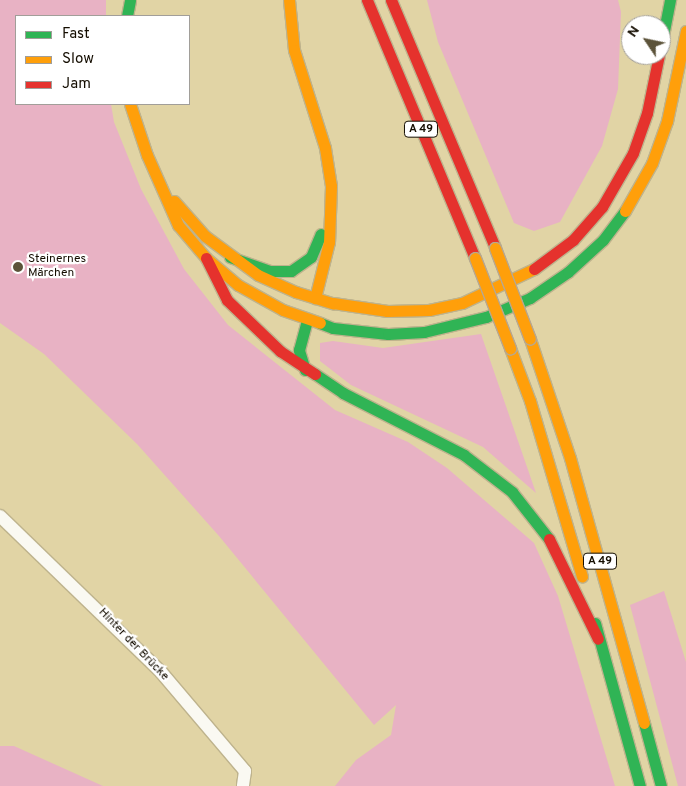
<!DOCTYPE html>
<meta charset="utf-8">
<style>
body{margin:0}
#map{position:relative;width:686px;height:786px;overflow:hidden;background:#e1d4a5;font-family:Overpass,sans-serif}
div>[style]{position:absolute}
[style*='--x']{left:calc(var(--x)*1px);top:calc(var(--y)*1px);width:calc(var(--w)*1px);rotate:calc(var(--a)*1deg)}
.green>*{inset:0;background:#e8b2c4}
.roads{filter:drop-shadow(1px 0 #beb38d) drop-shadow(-1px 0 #beb38d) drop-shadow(0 1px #beb38d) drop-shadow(0 -1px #beb38d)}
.street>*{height:12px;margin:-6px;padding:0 6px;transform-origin:6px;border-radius:6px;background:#faf9f2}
.fast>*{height:11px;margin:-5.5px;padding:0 5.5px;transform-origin:5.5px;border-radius:5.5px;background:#30b455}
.slow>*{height:11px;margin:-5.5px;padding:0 5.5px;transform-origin:5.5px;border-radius:5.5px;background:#ff9f0a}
.jam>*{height:11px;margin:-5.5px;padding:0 5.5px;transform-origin:5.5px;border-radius:5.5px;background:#e5322d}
.bridges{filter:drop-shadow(1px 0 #b7a790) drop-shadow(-1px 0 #b7a790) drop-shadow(0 1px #b7a790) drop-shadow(0 -1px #b7a790)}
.slow-bridge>*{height:11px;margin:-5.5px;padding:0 5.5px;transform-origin:5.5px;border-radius:5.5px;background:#ff9f0a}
.dots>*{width:14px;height:14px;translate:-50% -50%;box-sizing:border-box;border:2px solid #fff;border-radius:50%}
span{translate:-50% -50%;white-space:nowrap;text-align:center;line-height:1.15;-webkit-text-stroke:4.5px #fff;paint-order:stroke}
.shield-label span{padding:1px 4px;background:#fff;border:1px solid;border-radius:4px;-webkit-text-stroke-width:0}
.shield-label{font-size:11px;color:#140d00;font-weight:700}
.poi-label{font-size:12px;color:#140d00}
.left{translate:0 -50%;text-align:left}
.street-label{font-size:12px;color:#140d00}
.legend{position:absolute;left:15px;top:15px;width:175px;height:90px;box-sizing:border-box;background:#fff;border:1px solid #a19e99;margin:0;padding:6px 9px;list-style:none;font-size:15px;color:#140d00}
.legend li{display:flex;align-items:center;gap:10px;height:25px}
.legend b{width:25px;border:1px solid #a19e99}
.north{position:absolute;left:621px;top:15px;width:50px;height:50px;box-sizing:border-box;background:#fff;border:1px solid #a19e99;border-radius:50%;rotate:304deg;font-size:14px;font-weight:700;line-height:20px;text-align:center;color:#140d00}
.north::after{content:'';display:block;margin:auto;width:18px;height:22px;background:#5c533a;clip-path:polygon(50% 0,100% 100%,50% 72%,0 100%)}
</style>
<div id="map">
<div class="green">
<div style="clip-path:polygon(0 0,106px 0,106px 16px,16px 16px,16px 104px,111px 104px,114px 122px,141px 189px,184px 269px,228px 325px,335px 410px,408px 442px,447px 468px,534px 543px,558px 596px,615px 786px,335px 786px,356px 760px,391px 735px,396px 705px,374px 725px,219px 536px,137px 444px,44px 354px,0 323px)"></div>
<div style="clip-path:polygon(427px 0,618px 0,621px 12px,618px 89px,602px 146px,560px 222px,534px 231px,514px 223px,438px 42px)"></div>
<div style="clip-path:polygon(481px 334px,536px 493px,483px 447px,351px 385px,320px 361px,320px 343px,333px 341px,383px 348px)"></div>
<div style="clip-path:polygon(664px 591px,686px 662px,686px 786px,678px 786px,630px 605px)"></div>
<div style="clip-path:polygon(0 746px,14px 746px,103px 786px,0 786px)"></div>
</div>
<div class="roads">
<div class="street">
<div style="--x:0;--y:516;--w:224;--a:44.1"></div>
<div style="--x:161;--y:672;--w:130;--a:49.7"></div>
<div style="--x:245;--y:771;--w:15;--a:98"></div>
</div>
<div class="fast">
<div style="--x:127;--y:16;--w:16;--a:-79"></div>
<div style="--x:661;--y:46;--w:47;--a:-78.9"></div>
<div style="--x:230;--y:257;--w:42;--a:19.3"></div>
<div style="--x:270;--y:271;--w:21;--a:0"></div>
<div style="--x:291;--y:271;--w:24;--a:-35"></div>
<div style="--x:311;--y:257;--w:25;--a:-67"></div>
<div style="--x:320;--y:323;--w:14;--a:21"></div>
<div style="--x:333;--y:328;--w:55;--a:6.2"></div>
<div style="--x:388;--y:334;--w:36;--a:-3"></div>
<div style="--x:424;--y:332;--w:64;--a:-13.6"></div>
<div style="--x:486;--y:317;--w:48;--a:-23.4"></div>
<div style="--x:530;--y:298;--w:46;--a:-34.4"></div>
<div style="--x:568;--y:272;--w:47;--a:-42.4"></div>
<div style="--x:603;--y:240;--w:36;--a:-53"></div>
<div style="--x:305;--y:370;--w:21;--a:-107"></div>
<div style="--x:299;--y:350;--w:31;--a:-75"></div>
<div style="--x:315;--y:374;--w:34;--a:34"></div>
<div style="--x:343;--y:393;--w:136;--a:27.1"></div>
<div style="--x:464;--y:455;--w:61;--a:37.6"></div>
<div style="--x:512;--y:492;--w:60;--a:51.8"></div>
<div style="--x:595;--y:623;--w:169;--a:74.6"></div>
<div style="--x:644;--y:723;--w:65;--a:74.9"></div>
</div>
<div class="slow">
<div style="--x:289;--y:0;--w:50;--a:84.3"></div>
<div style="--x:294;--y:50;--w:103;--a:72.4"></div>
<div style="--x:325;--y:148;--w:38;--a:81"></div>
<div style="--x:331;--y:186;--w:56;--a:92"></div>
<div style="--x:329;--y:242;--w:58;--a:104"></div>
<div style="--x:130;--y:104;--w:54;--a:71.6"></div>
<div style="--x:147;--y:155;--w:77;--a:66.1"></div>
<div style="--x:178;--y:225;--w:43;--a:49.7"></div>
<div style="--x:206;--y:258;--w:42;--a:40.2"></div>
<div style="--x:238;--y:285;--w:51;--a:29.1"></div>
<div style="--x:283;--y:310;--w:39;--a:19"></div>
<div style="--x:174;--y:201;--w:47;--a:48.5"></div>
<div style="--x:205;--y:236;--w:66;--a:36.3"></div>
<div style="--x:258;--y:275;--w:42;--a:24.1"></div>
<div style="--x:296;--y:292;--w:39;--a:17"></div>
<div style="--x:333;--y:303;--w:55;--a:8.4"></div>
<div style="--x:387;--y:311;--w:42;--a:-1.4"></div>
<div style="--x:429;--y:310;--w:34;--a:-12"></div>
<div style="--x:462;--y:303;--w:80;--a:-25.3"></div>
<div style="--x:625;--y:211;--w:55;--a:-60.6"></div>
<div style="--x:652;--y:163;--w:45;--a:-70.3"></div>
<div style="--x:667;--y:121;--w:92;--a:-78.1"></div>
<div style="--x:530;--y:339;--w:126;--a:71.4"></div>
<div style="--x:570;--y:458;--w:275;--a:74.4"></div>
<div style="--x:510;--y:348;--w:57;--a:69.3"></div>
<div style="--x:530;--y:401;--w:183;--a:73.5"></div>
</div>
<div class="jam">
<div style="--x:367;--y:0;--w:280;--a:67.3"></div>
<div style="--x:391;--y:0;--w:269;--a:67.2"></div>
<div style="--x:206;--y:258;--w:47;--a:63.4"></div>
<div style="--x:227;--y:300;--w:74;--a:43.9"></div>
<div style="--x:280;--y:351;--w:42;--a:33.3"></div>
<div style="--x:534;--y:269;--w:49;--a:-36.6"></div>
<div style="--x:573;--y:240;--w:44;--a:-48.7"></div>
<div style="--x:602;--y:207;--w:62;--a:-60.1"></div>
<div style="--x:633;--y:153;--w:42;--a:-70.7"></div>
<div style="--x:647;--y:113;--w:59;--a:-78.3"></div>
<div style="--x:549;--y:539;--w:111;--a:63.9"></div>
</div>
</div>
<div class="bridges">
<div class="slow-bridge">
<div style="--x:495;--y:248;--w:97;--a:69"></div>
<div style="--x:475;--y:258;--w:97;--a:68.7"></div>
</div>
</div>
<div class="dots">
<div style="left:18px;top:267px;background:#5c533a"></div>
</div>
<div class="shield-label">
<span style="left:421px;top:129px">A 49</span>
<span style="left:600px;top:561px">A 49</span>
</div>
<div class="poi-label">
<span class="left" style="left:28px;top:267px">Steinernes<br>Märchen</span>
</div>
<div class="street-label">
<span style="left:133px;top:645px;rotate:46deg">Hinter der Brücke</span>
</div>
<ul class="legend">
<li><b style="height:6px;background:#30b455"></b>Fast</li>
<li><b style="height:6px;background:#ff9f0a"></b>Slow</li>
<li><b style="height:6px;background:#e5322d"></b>Jam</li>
</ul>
<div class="north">N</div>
</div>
